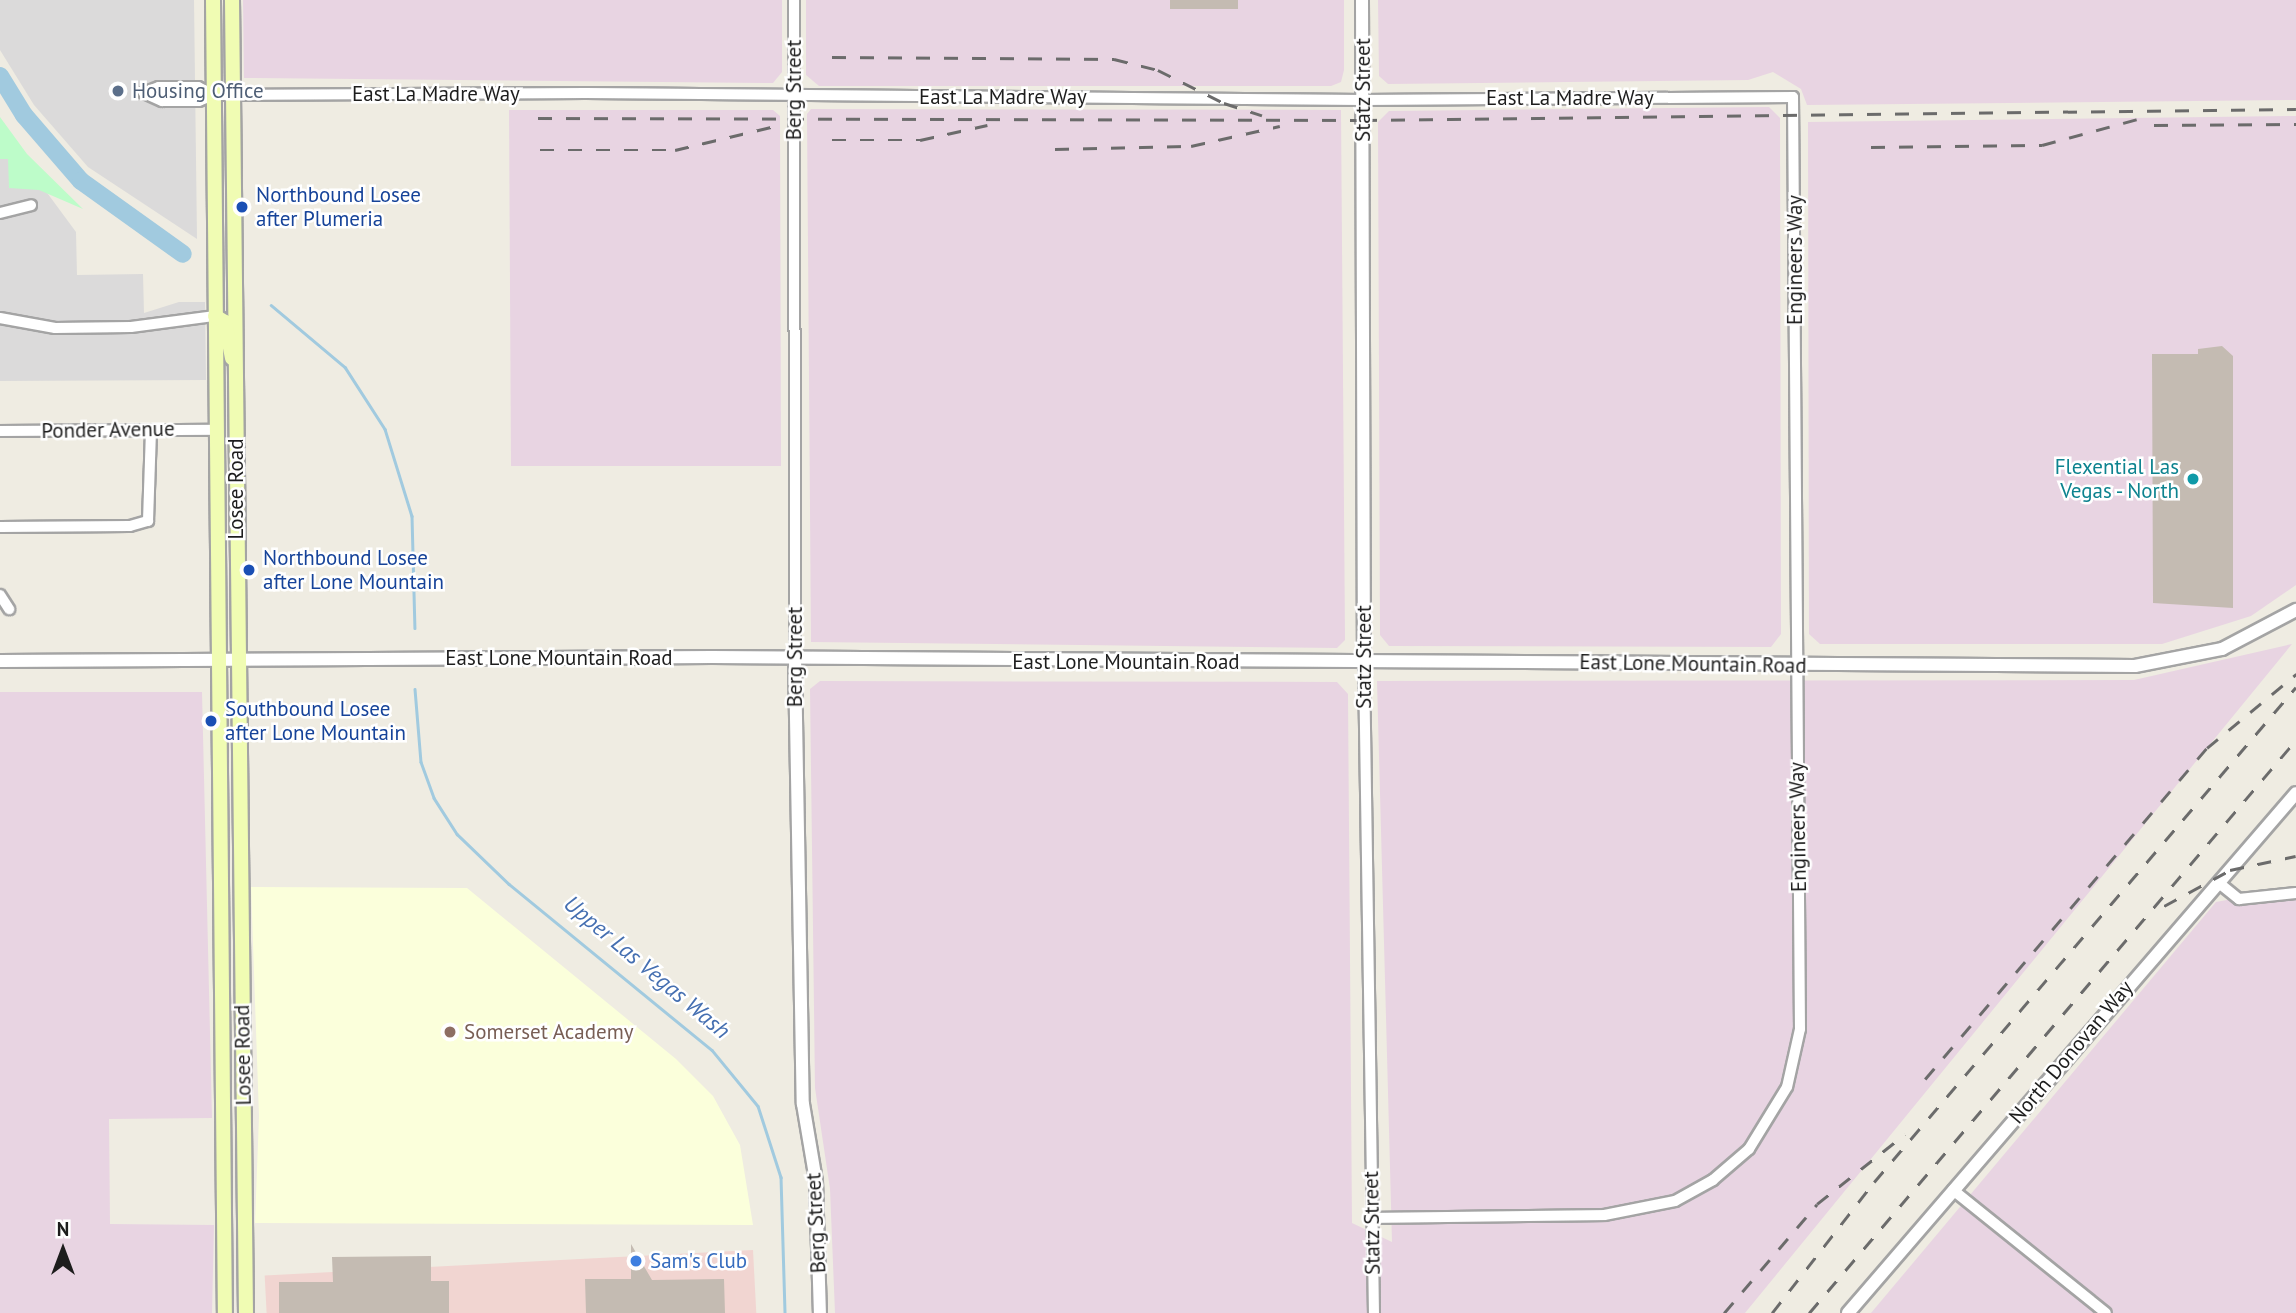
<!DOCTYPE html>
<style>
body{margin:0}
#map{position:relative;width:2296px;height:1313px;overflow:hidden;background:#efece2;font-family:"PT Sans",sans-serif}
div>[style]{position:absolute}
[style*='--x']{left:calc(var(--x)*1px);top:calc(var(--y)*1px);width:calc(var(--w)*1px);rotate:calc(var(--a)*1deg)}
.residential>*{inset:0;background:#dbdada}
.commercial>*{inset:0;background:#f1d5d1;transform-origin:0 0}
.industrial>*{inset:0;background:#e8d4e2}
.education>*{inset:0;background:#fbffdb}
.park>*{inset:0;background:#bdfcc9}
.stream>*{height:2.5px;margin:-1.25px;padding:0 1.25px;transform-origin:1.25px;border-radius:1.25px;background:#a1cadf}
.river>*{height:18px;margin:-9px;padding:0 9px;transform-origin:9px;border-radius:9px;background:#a1cadf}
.building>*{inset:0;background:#c4bbb2;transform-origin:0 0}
.roads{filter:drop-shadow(2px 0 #a4a4a4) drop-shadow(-2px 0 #a4a4a4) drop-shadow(0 2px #a4a4a4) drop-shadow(0 -2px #a4a4a4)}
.minor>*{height:10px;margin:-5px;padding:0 5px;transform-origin:5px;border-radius:5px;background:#fff}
.tertiary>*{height:12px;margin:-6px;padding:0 6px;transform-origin:6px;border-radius:6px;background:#fff}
.secondary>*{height:14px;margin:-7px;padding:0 7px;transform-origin:7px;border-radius:7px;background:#f0fcb3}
.rail>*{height:2.5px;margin-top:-1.25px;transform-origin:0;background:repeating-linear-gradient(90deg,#6b6b6b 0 14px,transparent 0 28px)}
.dots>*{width:19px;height:19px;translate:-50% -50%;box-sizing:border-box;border:4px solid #fff;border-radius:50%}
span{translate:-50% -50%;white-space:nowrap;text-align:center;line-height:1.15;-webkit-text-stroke:5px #fff;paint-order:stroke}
.street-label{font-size:21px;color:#1d1d1d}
.service-label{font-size:21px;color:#4e5e75}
.left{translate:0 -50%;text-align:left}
.transit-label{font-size:21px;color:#164399}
.culture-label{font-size:21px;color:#0d838f}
.right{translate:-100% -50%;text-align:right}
.education-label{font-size:21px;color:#785e54}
.shop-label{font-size:21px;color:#366cbe}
.water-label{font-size:23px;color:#456fb1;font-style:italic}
.north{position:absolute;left:28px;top:1215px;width:70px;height:70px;-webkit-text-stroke:5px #fff;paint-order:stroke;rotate:0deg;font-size:19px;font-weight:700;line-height:28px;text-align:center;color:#1d1d1d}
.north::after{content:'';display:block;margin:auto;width:24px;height:32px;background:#1d1d1d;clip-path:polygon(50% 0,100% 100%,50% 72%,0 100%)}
</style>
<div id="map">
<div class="residential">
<div style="clip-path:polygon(0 0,194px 0,197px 239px,88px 167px,34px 105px,0 50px)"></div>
<div style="clip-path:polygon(0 129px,76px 232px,77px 275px,143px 274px,144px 313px,179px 302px,205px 302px,206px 380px,0 381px)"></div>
</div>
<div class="commercial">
<div style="left:753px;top:1250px;width:63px;height:489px;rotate:87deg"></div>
</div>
<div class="industrial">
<div style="clip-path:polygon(243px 0,782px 0,782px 72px,773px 83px,244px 78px)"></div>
<div style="clip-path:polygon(806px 0,1344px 0,1344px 70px,1341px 82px,1331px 86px,819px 86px,806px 75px)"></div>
<div style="clip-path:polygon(1378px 0,2296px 0,2296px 100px,1807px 105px,1801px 89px,1773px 72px,1748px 80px,1388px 84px,1379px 76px)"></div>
<div style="clip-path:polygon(1769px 107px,1780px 118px,1781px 634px,1771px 647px,1389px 646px,1380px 635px,1378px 122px,1389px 111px)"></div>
<div style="clip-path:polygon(811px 109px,1341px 110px,1345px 640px,1337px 648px,811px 642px,807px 114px)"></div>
<div style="clip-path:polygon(509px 110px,773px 110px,780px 116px,781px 466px,511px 466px)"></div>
<div style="clip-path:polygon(2296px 116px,2296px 585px,2251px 616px,2162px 644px,1820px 644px,1809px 634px,1808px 122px)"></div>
<div style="clip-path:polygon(2292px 644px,1745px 1313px,835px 1313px,830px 1189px,815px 1088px,810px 689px,820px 681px,1337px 682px,1348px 694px,1352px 1223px,1392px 1242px,1377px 681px,2134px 680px)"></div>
<div style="clip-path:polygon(0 692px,202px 692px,212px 1118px,109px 1119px,110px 1224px,214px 1225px,212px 1313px,0 1313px)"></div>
<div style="clip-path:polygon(2296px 887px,2296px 1313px,1871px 1313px,2216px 902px)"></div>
</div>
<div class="education">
<div style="clip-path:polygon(251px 887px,467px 888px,676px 1059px,713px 1096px,740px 1145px,753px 1225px,255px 1223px,259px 1116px)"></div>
</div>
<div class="park">
<div style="clip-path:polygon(0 117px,27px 154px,83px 209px,39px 190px,9px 188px,8px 159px,0 159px)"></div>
</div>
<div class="stream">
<div style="--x:271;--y:305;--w:97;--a:40"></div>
<div style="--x:345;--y:367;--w:74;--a:57.2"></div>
<div style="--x:385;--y:429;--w:91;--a:72.8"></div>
<div style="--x:412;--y:516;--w:112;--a:88.5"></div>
<div style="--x:415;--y:689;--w:73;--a:85.3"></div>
<div style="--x:421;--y:762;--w:38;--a:70"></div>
<div style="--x:434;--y:798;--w:43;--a:57.4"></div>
<div style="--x:457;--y:834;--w:72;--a:43.9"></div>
<div style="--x:509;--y:884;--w:262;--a:39.3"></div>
<div style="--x:712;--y:1050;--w:72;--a:50.6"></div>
<div style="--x:758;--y:1106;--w:75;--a:72.1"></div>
<div style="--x:781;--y:1177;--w:136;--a:88.3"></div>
</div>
<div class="river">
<div style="--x:0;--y:76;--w:46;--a:58.4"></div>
<div style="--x:24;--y:115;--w:87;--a:49.2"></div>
<div style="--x:81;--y:181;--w:125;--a:35.6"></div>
</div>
<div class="building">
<div style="left:1170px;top:0;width:68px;height:9px"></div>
<div style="clip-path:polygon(2222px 346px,2233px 356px,2233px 608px,2153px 603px,2152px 354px,2198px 354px,2198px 349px)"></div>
<div style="clip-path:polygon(631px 1244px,652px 1280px,724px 1279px,725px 1313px,586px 1313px,585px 1279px,631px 1279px)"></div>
<div style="clip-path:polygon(431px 1256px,431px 1281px,449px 1281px,449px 1313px,279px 1313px,279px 1282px,333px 1282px,332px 1257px)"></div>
</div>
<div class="roads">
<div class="minor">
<div style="--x:794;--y:0;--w:661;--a:89.91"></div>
<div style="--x:144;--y:93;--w:20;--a:24"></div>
<div style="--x:162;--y:101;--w:37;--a:0"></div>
<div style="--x:199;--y:101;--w:15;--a:-23"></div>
<div style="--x:213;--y:95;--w:373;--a:-0.3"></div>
<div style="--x:586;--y:93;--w:777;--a:0.52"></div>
<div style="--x:1363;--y:100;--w:430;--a:-0.4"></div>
<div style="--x:1793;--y:97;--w:932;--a:89.57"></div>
<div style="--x:1800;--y:1029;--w:59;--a:102.6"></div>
<div style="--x:1787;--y:1087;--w:73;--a:121.5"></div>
<div style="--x:1749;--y:1149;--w:48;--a:139.3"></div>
<div style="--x:1713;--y:1180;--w:43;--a:151.1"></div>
<div style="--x:1675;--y:1201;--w:72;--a:168.8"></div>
<div style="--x:1604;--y:1215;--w:232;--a:179.3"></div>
<div style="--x:144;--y:93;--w:16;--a:-22"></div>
<div style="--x:159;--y:87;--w:39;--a:0"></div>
<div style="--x:198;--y:87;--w:17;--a:28"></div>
<div style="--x:0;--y:213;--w:32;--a:-14"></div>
<div style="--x:0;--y:318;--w:56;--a:10.3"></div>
<div style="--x:55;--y:328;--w:76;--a:-0.8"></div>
<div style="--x:131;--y:327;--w:85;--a:-7.5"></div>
<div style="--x:0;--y:431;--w:217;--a:-0.3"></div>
<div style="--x:0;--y:527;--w:130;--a:-0.4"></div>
<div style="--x:130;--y:526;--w:19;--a:-16"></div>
<div style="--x:148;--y:521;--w:91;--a:-88.1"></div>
<div style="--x:0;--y:595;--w:17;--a:57"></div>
<div style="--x:1364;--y:663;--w:650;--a:89.12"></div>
<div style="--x:2219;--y:883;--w:26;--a:39"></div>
<div style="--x:2239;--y:899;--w:57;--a:-6"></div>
<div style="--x:1953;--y:1190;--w:196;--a:38.8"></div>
</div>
<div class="tertiary">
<div style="--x:1362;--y:0;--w:663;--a:89.83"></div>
<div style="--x:0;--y:661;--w:712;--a:-0.32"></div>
<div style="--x:712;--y:657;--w:1423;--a:0.36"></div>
<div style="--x:2135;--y:666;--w:89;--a:-11.1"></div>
<div style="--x:2222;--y:649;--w:84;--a:-27.8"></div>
<div style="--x:795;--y:661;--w:443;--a:89"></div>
<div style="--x:803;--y:1104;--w:78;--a:80.4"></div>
<div style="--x:816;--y:1181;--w:132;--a:88.3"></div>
<div style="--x:1848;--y:1313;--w:686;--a:-49.25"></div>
</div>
<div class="secondary">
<div style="--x:213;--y:0;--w:1313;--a:89.48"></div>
<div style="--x:232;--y:0;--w:1313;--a:89.39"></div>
<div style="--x:215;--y:316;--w:12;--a:31"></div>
<div style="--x:225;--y:322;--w:37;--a:79"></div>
</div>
</div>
<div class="rail">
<div style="--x:832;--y:57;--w:282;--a:0.4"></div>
<div style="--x:1114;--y:59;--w:45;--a:14"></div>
<div style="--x:1158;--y:70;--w:74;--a:26.6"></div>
<div style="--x:1224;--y:103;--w:40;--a:18"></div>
<div style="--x:538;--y:118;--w:825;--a:0.14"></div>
<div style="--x:1363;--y:120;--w:933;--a:-0.68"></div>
<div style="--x:2154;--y:125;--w:142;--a:-0.4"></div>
<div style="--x:832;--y:140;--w:88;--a:0"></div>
<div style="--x:920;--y:140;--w:69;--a:-12.6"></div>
<div style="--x:1871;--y:147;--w:171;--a:-0.7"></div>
<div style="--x:2042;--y:145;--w:111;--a:-15.2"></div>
<div style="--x:1055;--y:149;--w:136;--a:-1.3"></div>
<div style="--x:1191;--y:146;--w:91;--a:-12.7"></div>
<div style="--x:540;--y:150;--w:135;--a:0"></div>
<div style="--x:675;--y:150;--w:103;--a:-13.5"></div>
<div style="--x:2164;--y:906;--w:75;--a:-28.6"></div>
<div style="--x:2230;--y:870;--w:67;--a:-12"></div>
<div style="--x:1925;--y:1079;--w:435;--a:-49.6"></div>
<div style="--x:2207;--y:748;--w:116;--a:-39.7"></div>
<div style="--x:1724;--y:1313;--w:143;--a:-49.5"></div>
<div style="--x:1817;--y:1204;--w:112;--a:-38.5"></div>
<div style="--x:1772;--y:1313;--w:166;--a:-52.1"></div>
<div style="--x:1874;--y:1182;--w:650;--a:-49.55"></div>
<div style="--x:1809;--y:1313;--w:752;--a:-49.64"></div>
</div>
<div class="dots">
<div style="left:118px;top:91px;background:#5c6f8a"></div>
<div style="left:242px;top:207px;background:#1a4fb4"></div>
<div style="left:2193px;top:479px;background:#0f9aa8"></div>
<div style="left:249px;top:570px;background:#1a4fb4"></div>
<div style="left:211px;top:721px;background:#1a4fb4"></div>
<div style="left:450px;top:1032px;background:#8d6e63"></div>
<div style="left:636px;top:1261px;background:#3f7fe0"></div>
</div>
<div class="street-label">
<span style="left:794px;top:90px;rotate:-90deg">Berg Street</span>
<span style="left:1363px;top:90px;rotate:-90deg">Statz Street</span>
<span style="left:436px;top:94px">East La Madre Way</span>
<span style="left:1003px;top:97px">East La Madre Way</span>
<span style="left:1570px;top:98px">East La Madre Way</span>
<span style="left:1795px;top:260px;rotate:-90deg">Engineers Way</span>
<span style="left:108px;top:430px;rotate:-1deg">Ponder Avenue</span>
<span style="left:236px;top:489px;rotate:-90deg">Losee Road</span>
<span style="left:795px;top:657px;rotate:-90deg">Berg Street</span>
<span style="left:1364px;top:657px;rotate:-90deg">Statz Street</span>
<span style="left:559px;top:658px">East Lone Mountain Road</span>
<span style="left:1126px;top:662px">East Lone Mountain Road</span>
<span style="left:1693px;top:664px;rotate:1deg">East Lone Mountain Road</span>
<span style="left:1798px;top:827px;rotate:-91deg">Engineers Way</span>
<span style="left:2071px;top:1052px;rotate:-50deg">North Donovan Way</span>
<span style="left:243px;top:1055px;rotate:-91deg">Losee Road</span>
<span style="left:816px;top:1223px;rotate:-93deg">Berg Street</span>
<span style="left:1372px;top:1223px;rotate:-91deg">Statz Street</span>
</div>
<div class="service-label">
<span class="left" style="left:132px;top:91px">Housing Office</span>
</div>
<div class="transit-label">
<span class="left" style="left:256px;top:207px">Northbound Losee<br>after Plumeria</span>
<span class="left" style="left:263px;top:570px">Northbound Losee<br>after Lone Mountain</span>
<span class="left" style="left:225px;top:721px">Southbound Losee<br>after Lone Mountain</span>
</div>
<div class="culture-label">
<span class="right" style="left:2179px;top:479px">Flexential Las<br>Vegas - North</span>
</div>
<div class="education-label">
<span class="left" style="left:464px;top:1032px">Somerset Academy</span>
</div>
<div class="shop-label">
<span class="left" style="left:650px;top:1261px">Sam's Club</span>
</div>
<div class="water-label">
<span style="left:647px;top:967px;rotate:40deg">Upper Las Vegas Wash</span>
</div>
<div class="north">N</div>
</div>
